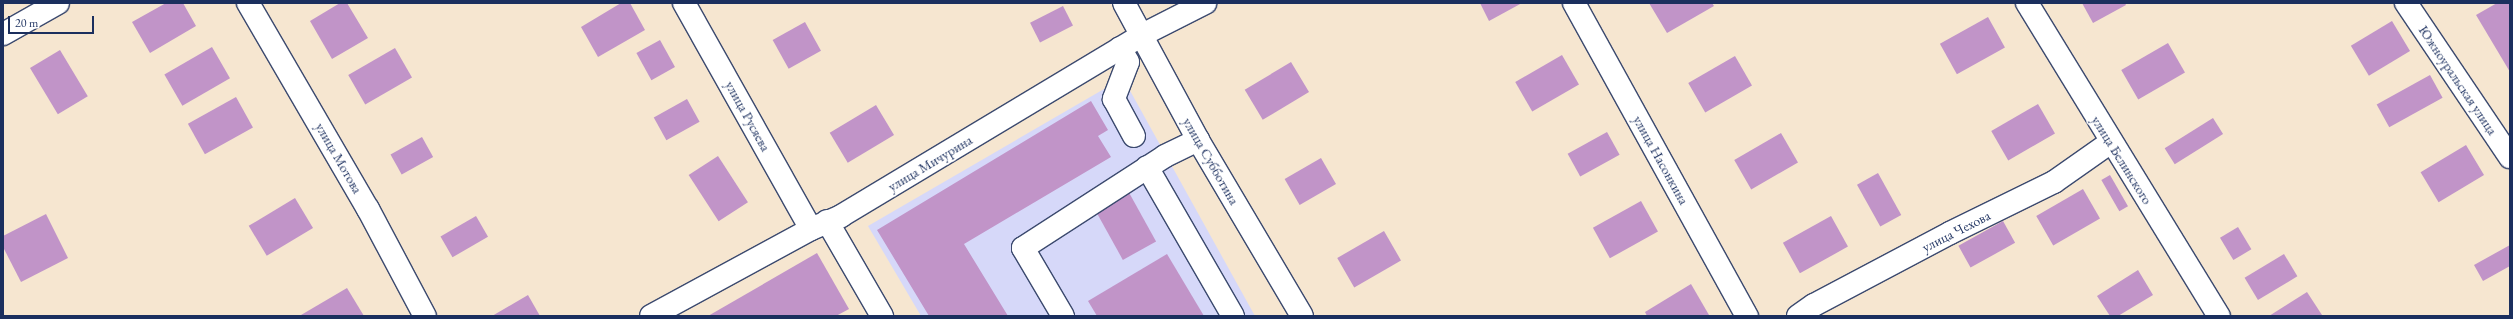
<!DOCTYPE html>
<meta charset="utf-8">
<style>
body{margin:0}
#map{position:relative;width:2513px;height:319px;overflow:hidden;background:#f6e6d0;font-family:"EB Garamond",serif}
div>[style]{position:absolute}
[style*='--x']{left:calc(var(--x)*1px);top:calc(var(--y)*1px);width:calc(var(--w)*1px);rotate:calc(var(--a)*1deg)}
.built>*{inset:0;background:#d6d8f9}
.building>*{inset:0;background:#c194c8;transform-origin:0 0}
.roads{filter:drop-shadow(1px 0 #3c4a6f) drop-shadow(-1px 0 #3c4a6f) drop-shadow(0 1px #3c4a6f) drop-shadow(0 -1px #3c4a6f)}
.minor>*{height:22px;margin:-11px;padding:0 11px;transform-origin:11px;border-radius:11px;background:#fff}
span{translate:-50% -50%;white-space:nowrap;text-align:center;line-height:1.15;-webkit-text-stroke:3px #fff;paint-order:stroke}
.street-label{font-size:14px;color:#1b2f5e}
.frame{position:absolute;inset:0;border:4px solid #1b2f5e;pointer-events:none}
.scale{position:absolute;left:8px;top:16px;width:86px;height:18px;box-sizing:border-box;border:2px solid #1b2f5e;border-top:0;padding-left:5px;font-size:12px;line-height:14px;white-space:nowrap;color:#1b2f5e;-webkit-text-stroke:3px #fff;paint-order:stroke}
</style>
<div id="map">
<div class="built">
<div style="clip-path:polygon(1123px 78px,1255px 316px,921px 316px,868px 226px)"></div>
</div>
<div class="building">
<div style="clip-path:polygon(166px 3px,183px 3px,196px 26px,150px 53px,132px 22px)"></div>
<div style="clip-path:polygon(340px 3px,347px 3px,368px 38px,332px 59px,310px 21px)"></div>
<div style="clip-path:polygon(621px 3px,630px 3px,645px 30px,598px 57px,581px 27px)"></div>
<div style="clip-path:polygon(1480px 3px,1522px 3px,1489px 21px)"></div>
<div style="clip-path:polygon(1649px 3px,1712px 3px,1714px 6px,1667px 33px)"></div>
<div style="clip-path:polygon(2082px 3px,2125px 3px,2126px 5px,2093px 23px)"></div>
<div style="clip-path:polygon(2497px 3px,2510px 3px,2510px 72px,2476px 15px)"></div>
<div style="left:1063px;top:6px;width:22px;height:37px;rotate:63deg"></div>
<div style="left:1988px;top:17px;width:35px;height:55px;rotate:61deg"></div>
<div style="left:2392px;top:21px;width:35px;height:48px;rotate:59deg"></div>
<div style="left:805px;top:22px;width:33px;height:37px;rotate:61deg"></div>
<div style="left:660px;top:40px;width:31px;height:27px;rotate:61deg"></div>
<div style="left:2168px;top:43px;width:34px;height:54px;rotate:60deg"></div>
<div style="left:212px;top:47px;width:36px;height:55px;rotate:60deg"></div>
<div style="left:395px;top:48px;width:34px;height:54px;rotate:60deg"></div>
<div style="left:60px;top:50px;width:54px;height:35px;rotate:59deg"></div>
<div style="left:1562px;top:55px;width:34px;height:54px;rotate:60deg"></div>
<div style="left:1735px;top:56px;width:34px;height:54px;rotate:60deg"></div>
<div style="left:1291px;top:62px;width:35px;height:54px;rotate:59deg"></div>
<div style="left:2430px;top:75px;width:26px;height:61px;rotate:61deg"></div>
<div style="left:236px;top:97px;width:35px;height:55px;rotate:61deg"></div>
<div style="left:687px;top:99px;width:26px;height:38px;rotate:61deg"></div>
<div style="clip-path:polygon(1091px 101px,1108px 130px,1098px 136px,1111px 157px,964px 244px,1008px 316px,929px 316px,877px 230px)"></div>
<div style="left:2038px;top:104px;width:34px;height:54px;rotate:60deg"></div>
<div style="left:876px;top:105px;width:35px;height:54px;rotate:59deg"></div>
<div style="left:2213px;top:118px;width:19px;height:57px;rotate:58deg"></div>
<div style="left:1607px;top:132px;width:26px;height:45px;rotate:61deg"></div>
<div style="left:1781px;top:133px;width:34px;height:54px;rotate:60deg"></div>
<div style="left:422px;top:137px;width:23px;height:36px;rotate:61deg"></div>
<div style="left:2466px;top:145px;width:35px;height:53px;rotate:59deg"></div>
<div style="left:718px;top:156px;width:55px;height:35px;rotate:57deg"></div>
<div style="left:1321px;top:158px;width:30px;height:42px;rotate:60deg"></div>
<div style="left:1878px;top:173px;width:48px;height:24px;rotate:61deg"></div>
<div style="left:2110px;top:175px;width:36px;height:10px;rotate:60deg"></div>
<div style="left:1127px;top:189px;width:60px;height:38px;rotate:61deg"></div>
<div style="left:2083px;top:189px;width:34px;height:54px;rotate:60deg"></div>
<div style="left:295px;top:198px;width:35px;height:54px;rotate:59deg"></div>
<div style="left:1641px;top:201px;width:35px;height:55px;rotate:61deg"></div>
<div style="clip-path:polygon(46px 214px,68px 258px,21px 282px,3px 247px,3px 236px)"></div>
<div style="left:476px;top:216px;width:24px;height:41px;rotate:60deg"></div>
<div style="left:1831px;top:216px;width:35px;height:55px;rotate:61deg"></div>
<div style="left:2003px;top:221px;width:25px;height:51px;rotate:61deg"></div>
<div style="left:2238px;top:227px;width:26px;height:21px;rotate:59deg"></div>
<div style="left:1384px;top:231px;width:34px;height:54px;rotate:60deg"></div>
<div style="clip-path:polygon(2510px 245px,2510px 266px,2483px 281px,2474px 265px)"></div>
<div style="clip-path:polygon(817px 253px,849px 309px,836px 316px,708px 316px)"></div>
<div style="clip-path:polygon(1167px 254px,1204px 316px,1097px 316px,1088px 301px)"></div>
<div style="left:2284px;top:254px;width:26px;height:46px;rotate:59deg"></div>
<div style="clip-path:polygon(2138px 270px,2153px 295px,2118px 316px,2110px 316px,2097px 296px)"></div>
<div style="clip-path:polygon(1691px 284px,1709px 315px,1647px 316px,1645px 312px)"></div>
<div style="clip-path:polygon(347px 288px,364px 316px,301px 316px,301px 315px)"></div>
<div style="clip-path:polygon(2307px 292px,2322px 315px,2269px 316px)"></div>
<div style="clip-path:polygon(528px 295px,540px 316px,492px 316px)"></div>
</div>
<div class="roads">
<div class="minor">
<div style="--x:248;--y:3;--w:238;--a:59.8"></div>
<div style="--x:368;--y:209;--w:121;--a:62"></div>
<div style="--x:684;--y:3;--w:259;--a:60.7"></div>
<div style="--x:1124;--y:3;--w:156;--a:61.6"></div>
<div style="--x:1198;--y:140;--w:204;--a:59.4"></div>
<div style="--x:1574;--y:3;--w:358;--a:61.1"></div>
<div style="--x:2027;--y:3;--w:367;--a:58.5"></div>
<div style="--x:2406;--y:3;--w:186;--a:56"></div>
<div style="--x:3;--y:34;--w:63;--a:-29.4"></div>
<div style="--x:1120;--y:48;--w:16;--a:60"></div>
<div style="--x:1128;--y:62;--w:40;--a:111"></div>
<div style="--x:1114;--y:99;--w:42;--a:61.6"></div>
<div style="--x:1147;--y:167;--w:172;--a:60"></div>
<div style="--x:827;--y:221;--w:110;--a:59.9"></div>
<div style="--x:651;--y:316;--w:182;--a:-28.5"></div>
<div style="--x:811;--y:229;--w:33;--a:-23"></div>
<div style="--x:841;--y:216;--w:351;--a:-31"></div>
<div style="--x:1142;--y:35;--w:71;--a:-26.9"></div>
<div style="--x:1063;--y:316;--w:79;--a:-120.5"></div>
<div style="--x:1023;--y:248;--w:169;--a:-32.9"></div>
<div style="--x:1165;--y:156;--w:37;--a:-26"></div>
<div style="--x:1798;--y:316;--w:19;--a:-35"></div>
<div style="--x:1814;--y:305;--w:154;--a:-27.9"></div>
<div style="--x:1950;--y:233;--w:116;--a:-26.1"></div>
<div style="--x:2054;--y:182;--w:70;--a:-35.1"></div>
</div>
</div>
<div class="street-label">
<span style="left:2458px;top:80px;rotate:56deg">Южноуральская улица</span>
<span style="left:748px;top:116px;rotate:61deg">улица Русяева</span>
<span style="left:339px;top:158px;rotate:60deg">улица Мотова</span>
<span style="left:1661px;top:160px;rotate:61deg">улица Насонкина</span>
<span style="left:2122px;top:160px;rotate:58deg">улица Белинского</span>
<span style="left:1211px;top:161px;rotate:60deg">улица Субботина</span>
<span style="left:930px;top:163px;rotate:-31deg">улица Мичурина</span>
<span style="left:1956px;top:231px;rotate:-27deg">улица Чехова</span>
</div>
<div class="frame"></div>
<div class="scale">20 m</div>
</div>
